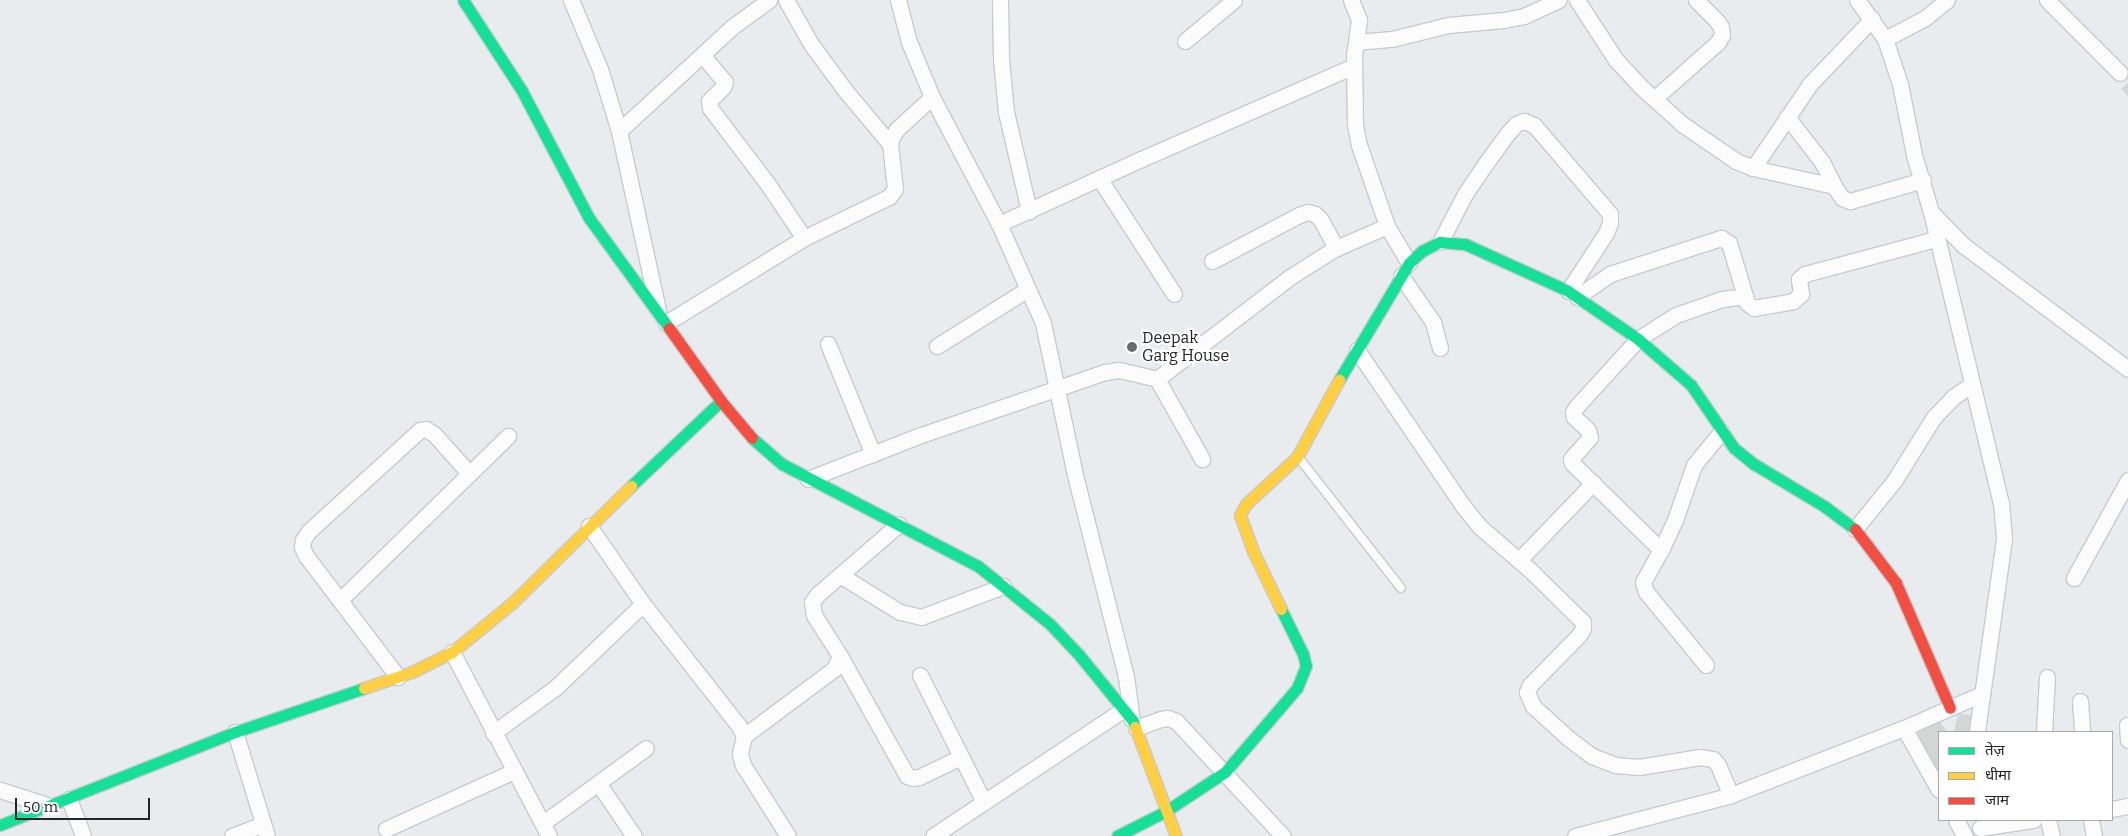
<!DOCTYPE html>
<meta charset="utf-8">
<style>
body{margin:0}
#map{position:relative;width:2128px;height:836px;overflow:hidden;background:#e9ecef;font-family:Bitter,"Noto Sans Devanagari",serif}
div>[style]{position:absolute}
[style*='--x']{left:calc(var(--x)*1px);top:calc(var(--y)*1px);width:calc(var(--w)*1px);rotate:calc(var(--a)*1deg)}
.building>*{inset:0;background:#d4d5d5}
.roads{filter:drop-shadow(1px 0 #c8cacd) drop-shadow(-1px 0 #c8cacd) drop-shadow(0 1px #c8cacd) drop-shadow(0 -1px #c8cacd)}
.lane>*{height:8px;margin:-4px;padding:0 4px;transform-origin:4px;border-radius:4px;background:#fcfcfd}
.street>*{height:15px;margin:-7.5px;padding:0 7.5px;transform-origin:7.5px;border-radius:7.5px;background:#fcfcfd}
.fast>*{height:11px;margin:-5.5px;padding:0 5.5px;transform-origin:5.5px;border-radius:5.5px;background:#16e098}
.slow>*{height:11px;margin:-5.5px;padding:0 5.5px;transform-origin:5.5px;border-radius:5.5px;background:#ffcf43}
.jam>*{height:11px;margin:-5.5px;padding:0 5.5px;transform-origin:5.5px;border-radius:5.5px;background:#f24e42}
.dots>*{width:14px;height:14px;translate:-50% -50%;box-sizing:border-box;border:2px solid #fff;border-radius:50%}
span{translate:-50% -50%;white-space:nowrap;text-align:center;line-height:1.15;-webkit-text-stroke:4px #fff;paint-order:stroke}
.poi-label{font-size:16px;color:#232528}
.left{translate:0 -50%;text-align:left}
.legend{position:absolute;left:1938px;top:731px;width:175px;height:90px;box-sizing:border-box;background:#fff;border:1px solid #a7a8a9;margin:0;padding:6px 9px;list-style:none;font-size:15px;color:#232528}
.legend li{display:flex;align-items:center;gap:10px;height:25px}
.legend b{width:25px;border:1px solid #a7a8a9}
.scale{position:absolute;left:15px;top:798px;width:135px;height:22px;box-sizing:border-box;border:2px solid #232528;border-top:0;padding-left:6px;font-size:15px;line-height:18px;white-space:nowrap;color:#232528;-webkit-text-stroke:4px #fff;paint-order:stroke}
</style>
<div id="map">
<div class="building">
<div style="clip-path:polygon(2128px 83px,2128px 96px,2121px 89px)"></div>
<div style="clip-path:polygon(1958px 714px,1971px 715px,1971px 732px,1954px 732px)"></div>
<div style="clip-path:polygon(1938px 719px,1947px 732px,1939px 732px,1939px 778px,1916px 729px)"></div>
</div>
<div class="roads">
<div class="lane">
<div style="--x:1299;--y:458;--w:165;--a:51.9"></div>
</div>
<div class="street">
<div style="--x:571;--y:0;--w:75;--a:67.2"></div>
<div style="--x:600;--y:69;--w:65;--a:73"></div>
<div style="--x:619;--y:131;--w:183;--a:77.7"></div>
<div style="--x:786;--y:0;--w:51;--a:60.4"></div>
<div style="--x:811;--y:44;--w:56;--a:53.7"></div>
<div style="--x:844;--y:89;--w:72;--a:50.1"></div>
<div style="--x:898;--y:0;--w:43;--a:75.3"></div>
<div style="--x:909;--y:42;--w:60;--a:67.3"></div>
<div style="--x:932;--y:97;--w:144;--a:62.2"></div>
<div style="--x:999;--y:224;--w:108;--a:66"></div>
<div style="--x:1043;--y:323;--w:155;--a:78.1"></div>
<div style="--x:1075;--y:475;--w:208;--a:75.8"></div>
<div style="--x:1126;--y:677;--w:43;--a:82.1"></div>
<div style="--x:1000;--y:0;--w:59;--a:89"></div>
<div style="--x:1001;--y:59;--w:53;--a:84.6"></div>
<div style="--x:1006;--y:112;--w:102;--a:76.9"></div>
<div style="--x:1351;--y:0;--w:22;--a:68"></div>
<div style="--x:1359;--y:20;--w:34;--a:98"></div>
<div style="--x:1354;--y:54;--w:71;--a:89.2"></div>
<div style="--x:1355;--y:125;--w:20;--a:79"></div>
<div style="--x:1359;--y:145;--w:86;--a:70.9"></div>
<div style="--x:1387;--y:226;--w:43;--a:59.3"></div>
<div style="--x:1577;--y:0;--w:72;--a:57"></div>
<div style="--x:1616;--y:60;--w:35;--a:47"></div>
<div style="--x:1640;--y:86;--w:57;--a:42.1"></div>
<div style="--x:1682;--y:124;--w:65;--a:34.4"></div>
<div style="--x:1736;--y:161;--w:18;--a:22"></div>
<div style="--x:1753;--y:168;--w:83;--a:12.5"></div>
<div style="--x:1834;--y:186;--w:14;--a:56"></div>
<div style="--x:1842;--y:198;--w:9;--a:21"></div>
<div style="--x:1850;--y:201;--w:76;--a:-16"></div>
<div style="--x:1857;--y:0;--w:48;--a:54.3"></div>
<div style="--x:1885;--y:39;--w:47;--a:71.6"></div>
<div style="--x:1900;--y:84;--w:72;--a:78.8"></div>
<div style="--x:1914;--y:155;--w:59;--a:73.4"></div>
<div style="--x:1931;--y:212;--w:299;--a:76.5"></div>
<div style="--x:2001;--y:503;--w:36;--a:85"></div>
<div style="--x:2004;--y:539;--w:195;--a:98"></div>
<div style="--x:2047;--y:0;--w:103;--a:45"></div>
<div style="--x:1885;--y:39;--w:45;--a:-27.7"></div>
<div style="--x:1925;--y:18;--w:28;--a:-39"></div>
<div style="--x:1185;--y:41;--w:64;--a:-39.9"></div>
<div style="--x:1356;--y:42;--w:36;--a:-5"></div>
<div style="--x:1392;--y:39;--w:58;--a:-14"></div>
<div style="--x:1448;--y:25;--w:56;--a:-5.1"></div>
<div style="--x:1504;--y:20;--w:20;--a:-11"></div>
<div style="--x:1524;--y:16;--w:38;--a:-25"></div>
<div style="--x:703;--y:56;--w:34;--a:50"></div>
<div style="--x:725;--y:82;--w:5;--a:112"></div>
<div style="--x:723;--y:87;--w:20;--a:135"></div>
<div style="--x:709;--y:101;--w:7;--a:82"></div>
<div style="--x:710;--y:108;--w:94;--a:52.8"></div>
<div style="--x:767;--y:183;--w:66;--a:56.1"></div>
<div style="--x:1654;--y:99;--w:86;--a:-41.7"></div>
<div style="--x:1718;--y:42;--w:8;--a:-60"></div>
<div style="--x:1722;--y:35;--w:8;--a:-97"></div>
<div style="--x:1721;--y:27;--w:7;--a:-124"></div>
<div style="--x:1717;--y:21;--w:30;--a:-135"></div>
<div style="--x:1787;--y:117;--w:57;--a:52.1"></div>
<div style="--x:1822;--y:162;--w:27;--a:63"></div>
<div style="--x:619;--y:131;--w:154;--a:-42.6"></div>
<div style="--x:732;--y:27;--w:46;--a:-36.1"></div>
<div style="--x:1753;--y:168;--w:102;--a:-55.8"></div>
<div style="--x:1810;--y:84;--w:90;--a:-46.4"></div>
<div style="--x:1099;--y:178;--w:138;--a:57.1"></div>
<div style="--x:1932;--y:213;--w:45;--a:45.9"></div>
<div style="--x:1963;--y:245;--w:206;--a:36.9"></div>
<div style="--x:999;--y:224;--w:156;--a:-24.6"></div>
<div style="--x:1141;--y:159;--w:232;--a:-23.6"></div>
<div style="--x:1440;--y:242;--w:54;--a:-62.5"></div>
<div style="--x:1465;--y:194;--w:37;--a:-56"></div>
<div style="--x:1486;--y:163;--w:37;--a:-54"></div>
<div style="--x:1508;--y:133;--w:12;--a:-48"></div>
<div style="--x:1516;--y:124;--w:9;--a:-21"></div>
<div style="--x:1524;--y:121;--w:11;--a:22"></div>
<div style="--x:1534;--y:125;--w:117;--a:49.5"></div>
<div style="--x:1610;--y:214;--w:9;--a:90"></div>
<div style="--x:1610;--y:223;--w:11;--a:112"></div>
<div style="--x:1606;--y:233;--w:69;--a:123.2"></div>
<div style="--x:1212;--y:261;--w:98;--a:-27.9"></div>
<div style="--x:1299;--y:215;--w:9;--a:-18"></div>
<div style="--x:1308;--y:212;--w:7;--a:16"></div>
<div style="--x:1315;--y:214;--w:8;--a:45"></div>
<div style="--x:1321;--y:220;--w:32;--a:62"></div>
<div style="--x:1401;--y:276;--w:56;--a:55.2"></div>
<div style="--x:1433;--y:322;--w:27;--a:75"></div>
<div style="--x:1577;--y:297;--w:40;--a:-34.9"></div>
<div style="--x:1610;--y:274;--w:117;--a:-18"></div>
<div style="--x:1721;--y:238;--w:9;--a:32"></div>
<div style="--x:1729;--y:243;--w:55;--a:73.2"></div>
<div style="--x:666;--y:323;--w:162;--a:-31.6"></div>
<div style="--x:804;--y:238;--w:94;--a:-25.8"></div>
<div style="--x:889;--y:197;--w:10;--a:-53"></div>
<div style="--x:895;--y:189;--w:45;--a:-96.3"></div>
<div style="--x:890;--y:144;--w:7;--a:-74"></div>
<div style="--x:892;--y:137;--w:9;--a:-58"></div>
<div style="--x:897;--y:129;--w:47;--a:-42.4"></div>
<div style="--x:828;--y:344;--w:119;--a:67.8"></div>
<div style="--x:937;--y:346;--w:107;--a:-32.1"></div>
<div style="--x:1357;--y:350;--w:189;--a:55.8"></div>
<div style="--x:1463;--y:506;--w:27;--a:51"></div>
<div style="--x:1480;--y:527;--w:66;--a:40.7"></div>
<div style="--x:1530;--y:570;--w:74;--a:44.5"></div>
<div style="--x:1583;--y:622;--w:6;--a:90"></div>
<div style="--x:1583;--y:628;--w:8;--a:120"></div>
<div style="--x:1579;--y:635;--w:70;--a:134.4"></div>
<div style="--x:1530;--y:685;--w:8;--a:113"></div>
<div style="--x:1527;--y:692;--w:15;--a:67"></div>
<div style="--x:1533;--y:706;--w:47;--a:42.4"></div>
<div style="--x:1568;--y:738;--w:30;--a:37"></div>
<div style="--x:1592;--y:756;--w:25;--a:21"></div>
<div style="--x:1615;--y:765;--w:24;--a:5"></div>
<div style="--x:1639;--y:767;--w:62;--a:-9.3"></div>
<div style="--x:1700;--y:757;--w:13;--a:9"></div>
<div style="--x:1713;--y:759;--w:8;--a:50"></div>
<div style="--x:1718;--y:765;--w:33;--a:67"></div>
<div style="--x:1157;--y:379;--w:92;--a:60.6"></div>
<div style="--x:808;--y:479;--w:121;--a:-21.3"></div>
<div style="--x:921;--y:435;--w:194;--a:-18.9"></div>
<div style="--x:1105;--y:372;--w:14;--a:-8"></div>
<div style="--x:1119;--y:370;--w:39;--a:13"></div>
<div style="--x:1157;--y:379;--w:168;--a:-37.5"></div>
<div style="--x:1290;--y:277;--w:52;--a:-32.5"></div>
<div style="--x:1334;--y:249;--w:58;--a:-23.5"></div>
<div style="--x:589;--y:526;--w:95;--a:55.3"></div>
<div style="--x:643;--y:604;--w:155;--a:51.8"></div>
<div style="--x:739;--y:726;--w:11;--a:63"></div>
<div style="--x:744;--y:736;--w:18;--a:103"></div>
<div style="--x:740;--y:754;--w:11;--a:75"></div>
<div style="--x:743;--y:765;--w:84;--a:57.6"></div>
<div style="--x:1855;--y:529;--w:62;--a:-50.9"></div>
<div style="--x:1894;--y:481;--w:75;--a:-58"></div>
<div style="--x:1934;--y:417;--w:28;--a:-46"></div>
<div style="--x:1953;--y:397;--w:22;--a:-34"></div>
<div style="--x:1661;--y:550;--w:124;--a:-135.7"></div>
<div style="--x:1572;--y:463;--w:4;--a:-104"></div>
<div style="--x:1571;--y:459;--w:29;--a:-49"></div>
<div style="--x:1590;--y:437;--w:7;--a:-106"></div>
<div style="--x:1588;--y:430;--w:19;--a:-137"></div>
<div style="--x:1574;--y:417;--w:5;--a:-101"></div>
<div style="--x:1573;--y:412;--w:7;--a:-56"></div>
<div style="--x:1577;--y:406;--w:91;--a:-47.7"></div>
<div style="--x:1638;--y:339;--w:45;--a:-32.3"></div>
<div style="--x:1676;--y:315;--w:49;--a:-19.2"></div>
<div style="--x:1722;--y:299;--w:23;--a:-7"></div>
<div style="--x:1745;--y:296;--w:7;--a:74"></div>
<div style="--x:1747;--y:303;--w:9;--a:36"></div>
<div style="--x:1754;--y:308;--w:40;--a:-10"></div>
<div style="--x:1793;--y:301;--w:11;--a:-41"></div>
<div style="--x:1801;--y:294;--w:15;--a:-98"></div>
<div style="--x:1799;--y:279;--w:8;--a:-40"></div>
<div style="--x:1805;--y:274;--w:136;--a:-15"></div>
<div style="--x:1519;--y:560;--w:107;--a:-46.1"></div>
<div style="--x:840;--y:575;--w:70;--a:31.7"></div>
<div style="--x:900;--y:612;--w:22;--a:13"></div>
<div style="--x:921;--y:617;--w:88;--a:-20.7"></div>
<div style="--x:2074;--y:578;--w:112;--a:-61.1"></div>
<div style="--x:340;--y:600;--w:235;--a:-44.3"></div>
<div style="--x:452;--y:652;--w:208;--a:62.2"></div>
<div style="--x:840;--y:656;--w:137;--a:60.8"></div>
<div style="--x:907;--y:776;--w:6;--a:18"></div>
<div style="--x:913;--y:778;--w:6;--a:-9"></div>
<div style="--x:919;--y:777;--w:47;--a:-25.5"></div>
<div style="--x:1706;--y:665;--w:94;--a:-129.4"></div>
<div style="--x:1646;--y:592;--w:10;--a:-107"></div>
<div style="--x:1643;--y:582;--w:37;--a:-61"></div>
<div style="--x:1661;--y:550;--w:33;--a:-65"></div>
<div style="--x:1675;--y:520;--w:58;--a:-70.9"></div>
<div style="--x:1694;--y:465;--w:43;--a:-50.7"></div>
<div style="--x:920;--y:675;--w:142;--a:63.3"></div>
<div style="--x:398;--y:677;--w:152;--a:-127.2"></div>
<div style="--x:306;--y:556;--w:10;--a:-114"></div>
<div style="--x:302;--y:547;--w:7;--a:-82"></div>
<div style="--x:303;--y:540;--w:11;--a:-56"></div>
<div style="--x:309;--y:531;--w:150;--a:-42.3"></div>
<div style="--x:420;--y:430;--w:6;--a:-9"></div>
<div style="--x:426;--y:429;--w:9;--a:32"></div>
<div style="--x:434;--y:434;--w:52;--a:48.1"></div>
<div style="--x:2080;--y:701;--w:31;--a:86"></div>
<div style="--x:2127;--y:725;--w:15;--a:86"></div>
<div style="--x:1136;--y:728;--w:27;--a:-20"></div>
<div style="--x:1161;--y:719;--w:7;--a:-8"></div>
<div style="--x:1168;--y:718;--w:9;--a:21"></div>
<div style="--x:1176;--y:721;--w:157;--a:47.1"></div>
<div style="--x:1904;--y:728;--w:71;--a:60.6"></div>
<div style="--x:235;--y:732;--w:109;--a:72.9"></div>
<div style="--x:2044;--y:732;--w:55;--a:-86.9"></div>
<div style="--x:493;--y:733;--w:77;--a:-36"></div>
<div style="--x:555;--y:688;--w:122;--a:-43.7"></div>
<div style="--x:744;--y:736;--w:112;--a:-36.7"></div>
<div style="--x:834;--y:669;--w:14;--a:-65"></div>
<div style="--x:840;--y:656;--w:49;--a:-122.4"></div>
<div style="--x:814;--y:615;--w:13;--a:-99"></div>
<div style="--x:812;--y:602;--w:9;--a:-54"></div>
<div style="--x:817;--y:595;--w:108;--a:-40.9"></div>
<div style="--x:598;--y:783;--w:59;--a:-36.1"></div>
<div style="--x:0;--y:790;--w:49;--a:17.7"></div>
<div style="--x:69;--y:799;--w:40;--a:69"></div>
<div style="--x:2112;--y:809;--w:16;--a:-11"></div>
<div style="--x:1956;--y:820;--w:18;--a:61"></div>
<div style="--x:2048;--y:820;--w:16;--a:76"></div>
<div style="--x:2091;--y:820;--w:16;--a:79"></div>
<div style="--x:543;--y:823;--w:68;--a:-36"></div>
<div style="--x:598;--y:783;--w:64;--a:55.8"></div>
<div style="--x:1980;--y:828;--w:54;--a:-8.6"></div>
<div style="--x:386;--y:829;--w:141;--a:-24.4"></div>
<div style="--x:232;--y:836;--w:33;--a:-21"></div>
<div style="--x:933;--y:836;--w:229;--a:-33.6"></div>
<div style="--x:1575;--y:836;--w:161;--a:-14.7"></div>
<div style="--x:1731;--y:795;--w:186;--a:-21.2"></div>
<div style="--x:1904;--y:728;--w:85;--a:-23.6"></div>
</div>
<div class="fast">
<div style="--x:463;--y:0;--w:108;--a:57"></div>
<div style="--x:522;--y:91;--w:144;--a:62.2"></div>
<div style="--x:589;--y:218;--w:136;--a:54"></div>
<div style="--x:1339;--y:380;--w:136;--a:-59.1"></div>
<div style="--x:1409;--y:263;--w:18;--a:-43"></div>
<div style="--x:1422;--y:251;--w:20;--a:-27"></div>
<div style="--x:1440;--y:242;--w:25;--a:5"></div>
<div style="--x:1465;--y:244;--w:113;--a:24.5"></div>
<div style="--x:1568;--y:291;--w:85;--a:34.4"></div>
<div style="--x:1638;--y:339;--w:70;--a:41"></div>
<div style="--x:1691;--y:385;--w:76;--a:55.7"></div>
<div style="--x:1734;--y:448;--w:26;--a:39"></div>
<div style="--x:1754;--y:464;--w:82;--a:31"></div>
<div style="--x:1824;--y:506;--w:39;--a:37"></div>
<div style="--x:752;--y:438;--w:40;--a:41"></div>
<div style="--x:782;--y:464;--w:221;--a:27.5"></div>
<div style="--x:978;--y:566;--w:92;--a:38.9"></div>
<div style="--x:1050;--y:624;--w:44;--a:46.8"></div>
<div style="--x:1080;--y:656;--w:84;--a:50.8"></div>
<div style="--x:1133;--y:721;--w:6;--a:72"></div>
<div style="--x:631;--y:486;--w:124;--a:-43.4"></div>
<div style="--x:0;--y:825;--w:253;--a:-21.6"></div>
<div style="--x:235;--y:732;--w:136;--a:-18.8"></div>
<div style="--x:1117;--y:836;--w:55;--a:-27"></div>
<div style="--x:1166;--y:811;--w:71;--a:-33.5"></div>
<div style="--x:1225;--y:772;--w:111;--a:-49.4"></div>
<div style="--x:1297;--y:688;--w:24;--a:-68"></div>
<div style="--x:1306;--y:666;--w:12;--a:-104"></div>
<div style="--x:1303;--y:654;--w:50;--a:-116.1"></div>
</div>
<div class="slow">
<div style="--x:1281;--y:609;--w:64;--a:-115.8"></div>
<div style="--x:1253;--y:551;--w:38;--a:-110"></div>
<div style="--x:1240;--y:515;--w:13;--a:-61"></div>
<div style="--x:1246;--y:504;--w:69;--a:-42.7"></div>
<div style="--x:1297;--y:457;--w:88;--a:-61.4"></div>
<div style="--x:364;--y:688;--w:51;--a:-18.4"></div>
<div style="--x:412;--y:672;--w:45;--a:-26.6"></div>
<div style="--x:452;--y:652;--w:77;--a:-39.2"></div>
<div style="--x:512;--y:603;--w:167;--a:-44.5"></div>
<div style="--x:1135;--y:727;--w:116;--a:69.4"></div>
</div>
<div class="jam">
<div style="--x:669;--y:328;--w:90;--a:54.5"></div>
<div style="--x:721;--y:401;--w:48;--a:50"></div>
<div style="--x:1855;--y:529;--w:68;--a:52.8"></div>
<div style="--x:1896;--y:583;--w:136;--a:66.6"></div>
</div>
</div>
<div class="dots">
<div style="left:1132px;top:347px;background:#686b6e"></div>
</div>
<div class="poi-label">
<span class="left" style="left:1142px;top:347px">Deepak<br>Garg House</span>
</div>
<ul class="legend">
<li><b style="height:6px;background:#16e098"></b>तेज़</li>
<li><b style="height:6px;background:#ffcf43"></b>धीमा</li>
<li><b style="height:6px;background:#f24e42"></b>जाम</li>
</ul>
<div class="scale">50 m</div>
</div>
